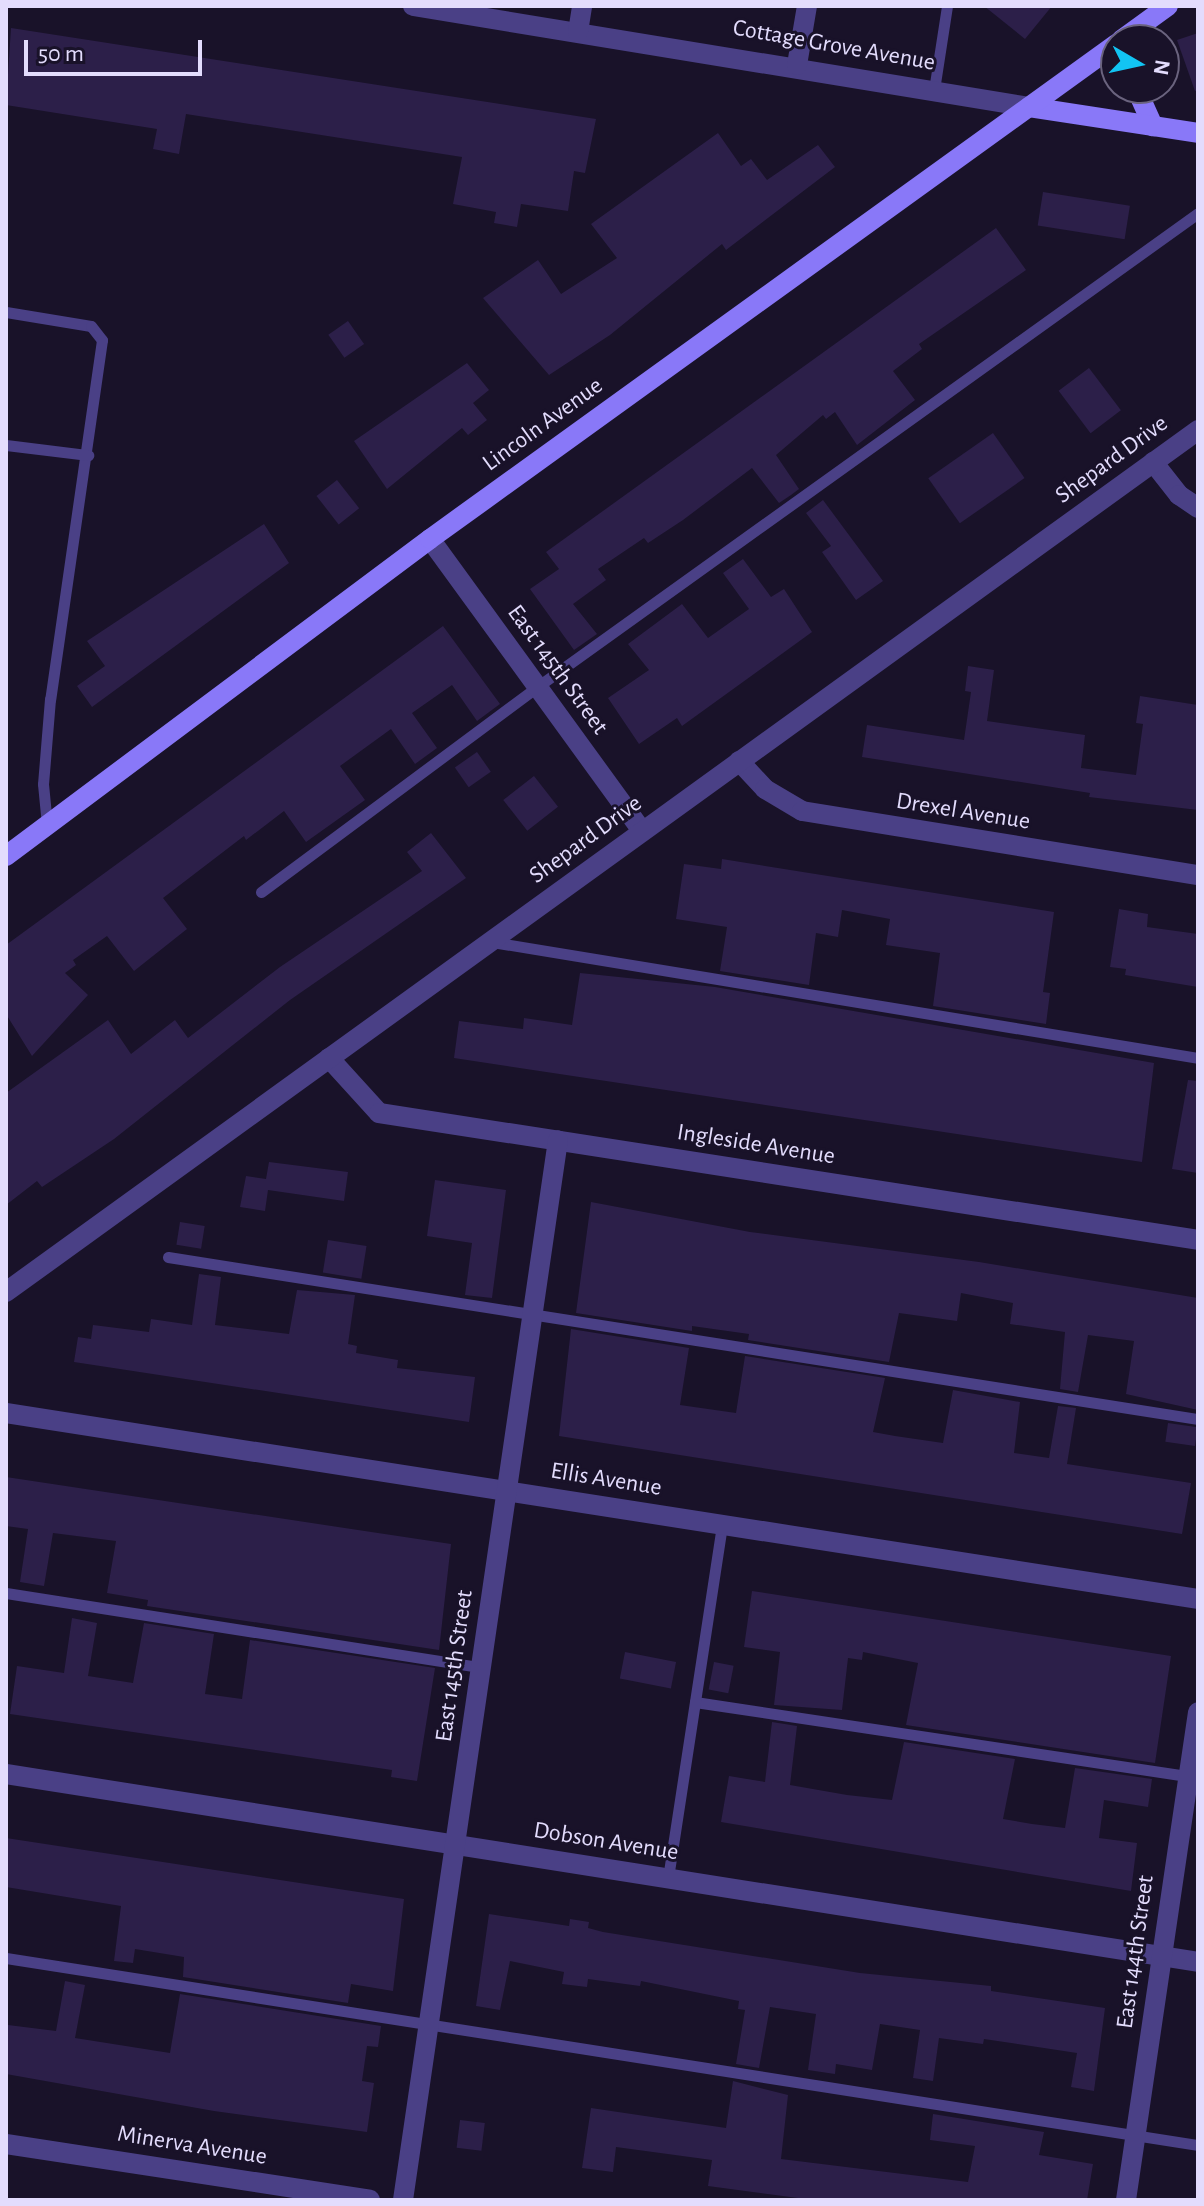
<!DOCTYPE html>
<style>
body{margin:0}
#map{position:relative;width:1204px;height:2206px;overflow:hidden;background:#191229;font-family:"Alegreya Sans",sans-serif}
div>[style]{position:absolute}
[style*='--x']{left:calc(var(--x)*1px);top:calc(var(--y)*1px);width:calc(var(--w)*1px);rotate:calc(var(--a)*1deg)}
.building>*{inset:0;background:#2c1f49;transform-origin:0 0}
.lane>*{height:11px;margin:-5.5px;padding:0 5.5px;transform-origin:5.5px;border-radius:5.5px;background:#4a4086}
.street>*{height:20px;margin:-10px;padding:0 10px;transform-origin:10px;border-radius:10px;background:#4a4086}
.secondary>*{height:20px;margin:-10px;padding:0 10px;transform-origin:10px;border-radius:10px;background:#8978f8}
span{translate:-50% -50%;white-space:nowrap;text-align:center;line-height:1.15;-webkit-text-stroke:6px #191229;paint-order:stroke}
.street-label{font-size:24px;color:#e3dcfd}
.frame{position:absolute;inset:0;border:8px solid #e3dcfd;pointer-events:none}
.north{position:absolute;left:1100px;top:24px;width:80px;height:80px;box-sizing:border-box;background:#191229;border:2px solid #6a637e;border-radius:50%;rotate:99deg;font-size:22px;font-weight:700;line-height:32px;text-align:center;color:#e3dcfd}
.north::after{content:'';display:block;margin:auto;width:28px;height:36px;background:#12c4f3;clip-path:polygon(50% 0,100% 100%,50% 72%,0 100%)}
.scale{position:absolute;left:24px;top:40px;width:178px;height:36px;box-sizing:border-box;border:4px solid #e3dcfd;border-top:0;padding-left:10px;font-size:24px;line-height:28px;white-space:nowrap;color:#e3dcfd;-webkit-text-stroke:6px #191229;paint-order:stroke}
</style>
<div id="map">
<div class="building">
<div style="clip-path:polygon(984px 6px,1052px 6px,1025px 39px)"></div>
<div style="clip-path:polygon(11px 28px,596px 119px,585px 173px,574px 171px,568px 211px,521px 204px,517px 227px,494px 223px,496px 212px,453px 204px,462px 157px,186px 114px,179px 154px,153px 149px,157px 129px,6px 105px)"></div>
<div style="clip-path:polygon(1198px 33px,1198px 90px,1195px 91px,1177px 40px)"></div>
<div style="clip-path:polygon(718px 133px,741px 166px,751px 159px,767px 180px,818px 145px,835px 167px,726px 250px,722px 244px,610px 335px,549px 375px,483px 298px,538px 260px,561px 294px,617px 258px,591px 224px)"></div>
<div style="left:1043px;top:192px;width:88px;height:34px;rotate:9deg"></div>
<div style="clip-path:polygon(996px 228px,1026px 270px,919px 344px,922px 349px,893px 371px,915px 400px,857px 445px,835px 412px,826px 419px,823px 415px,776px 455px,799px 489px,791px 495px,779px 503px,752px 468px,683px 520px,648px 543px,644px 538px,598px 569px,606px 580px,573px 604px,597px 634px,574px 650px,530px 589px,559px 569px,546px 552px)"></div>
<div style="left:348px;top:321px;width:28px;height:24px;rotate:55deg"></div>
<div style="clip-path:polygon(467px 363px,489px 390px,473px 403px,487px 420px,468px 435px,462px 428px,387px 489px,354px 441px)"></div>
<div style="left:1089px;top:368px;width:53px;height:38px;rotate:53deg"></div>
<div style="left:993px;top:433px;width:55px;height:79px;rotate:55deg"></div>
<div style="left:337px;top:480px;width:36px;height:26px;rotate:52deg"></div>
<div style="clip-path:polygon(823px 500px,883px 581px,856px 600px,822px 552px,831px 546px,806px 513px)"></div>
<div style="clip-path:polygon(264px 524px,289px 563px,92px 707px,77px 686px,105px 666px,87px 641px)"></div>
<div style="clip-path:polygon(743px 559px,771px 597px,784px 589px,812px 632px,682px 726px,677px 718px,639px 744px,608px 698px,649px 670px,628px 644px,682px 604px,708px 638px,749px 609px,723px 573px)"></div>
<div style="clip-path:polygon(443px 626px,500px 704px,477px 721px,452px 685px,412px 713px,437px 748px,415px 764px,391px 729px,340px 766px,365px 800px,306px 842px,284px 811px,246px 840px,244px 836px,163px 898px,187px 929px,134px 971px,107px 936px,73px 960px,76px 965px,65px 973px,88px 995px,32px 1056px,6px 1014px,6px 945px)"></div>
<div style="clip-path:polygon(968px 666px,994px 670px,987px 721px,1085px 735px,1081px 768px,1136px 775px,1143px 724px,1136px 723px,1140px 696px,1198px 705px,1198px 810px,1089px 797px,1090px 793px,862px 757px,867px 725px,964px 740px,971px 692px,965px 691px)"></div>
<div style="left:477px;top:752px;width:24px;height:27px;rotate:55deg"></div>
<div style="left:534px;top:776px;width:39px;height:39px;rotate:52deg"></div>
<div style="clip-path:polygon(431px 833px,466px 878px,290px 1000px,114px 1139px,42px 1187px,37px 1181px,6px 1205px,6px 1093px,108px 1020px,131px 1054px,175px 1020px,188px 1038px,280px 967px,422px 871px,407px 852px)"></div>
<div style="clip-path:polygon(722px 859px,1054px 912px,1043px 992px,1050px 993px,1046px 1024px,933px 1006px,940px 953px,886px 945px,890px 919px,842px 910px,838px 937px,816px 933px,809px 985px,720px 971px,727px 927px,676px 919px,684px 864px,721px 869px)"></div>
<div style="clip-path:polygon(1119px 909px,1148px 914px,1147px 927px,1198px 934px,1198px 987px,1125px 975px,1126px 969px,1110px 967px)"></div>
<div style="clip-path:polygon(580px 973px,715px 987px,1154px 1063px,1142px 1162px,454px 1058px,459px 1021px,523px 1029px,524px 1018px,572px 1025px)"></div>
<div style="clip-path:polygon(1188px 1080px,1198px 1081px,1198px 1173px,1172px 1169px)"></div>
<div style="clip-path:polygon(269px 1162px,348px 1172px,344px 1201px,268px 1190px,265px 1211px,240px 1207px,246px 1176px,266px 1179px)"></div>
<div style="clip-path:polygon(435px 1180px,506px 1190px,492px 1298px,465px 1295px,472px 1243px,427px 1236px)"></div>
<div style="clip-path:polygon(591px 1202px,750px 1232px,979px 1262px,1198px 1298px,1198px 1410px,1126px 1394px,1134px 1341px,1088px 1335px,1078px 1392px,1060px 1389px,1065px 1332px,1010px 1324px,1013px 1303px,961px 1293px,957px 1321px,899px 1313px,889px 1362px,748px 1340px,749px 1334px,692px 1326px,692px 1331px,576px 1313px)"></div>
<div style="left:180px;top:1222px;width:25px;height:23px;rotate:9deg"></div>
<div style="left:328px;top:1240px;width:39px;height:33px;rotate:9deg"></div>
<div style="clip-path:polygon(199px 1274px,221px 1277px,215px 1325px,289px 1334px,297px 1290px,355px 1295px,348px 1344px,357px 1346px,356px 1353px,398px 1360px,397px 1368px,475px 1377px,469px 1422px,74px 1362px,78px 1337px,91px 1339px,93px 1325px,149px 1332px,151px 1319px,192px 1325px)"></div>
<div style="clip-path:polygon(571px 1329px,689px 1348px,680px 1405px,736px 1413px,745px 1356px,885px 1378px,873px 1432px,895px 1436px,943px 1443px,953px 1390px,1020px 1402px,1014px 1453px,1049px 1458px,1058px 1406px,1076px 1408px,1067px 1464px,1191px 1483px,1182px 1534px,559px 1436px)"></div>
<div style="left:1168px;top:1423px;width:30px;height:19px;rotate:8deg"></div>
<div style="clip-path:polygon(6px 1477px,451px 1544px,439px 1650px,147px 1606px,148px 1600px,107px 1593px,116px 1541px,53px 1533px,44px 1586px,20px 1582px,28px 1529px,6px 1526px)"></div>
<div style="clip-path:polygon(752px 1591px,1171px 1656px,1155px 1763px,906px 1725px,918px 1663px,863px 1652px,862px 1660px,848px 1658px,842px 1710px,774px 1705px,780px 1652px,744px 1647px)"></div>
<div style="clip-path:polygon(72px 1618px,97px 1623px,88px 1676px,133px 1683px,144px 1623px,214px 1634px,205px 1694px,242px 1699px,250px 1640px,435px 1668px,417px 1781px,391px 1777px,392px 1770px,10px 1714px,17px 1666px,64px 1673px)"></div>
<div style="left:625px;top:1652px;width:52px;height:27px;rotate:11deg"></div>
<div style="left:714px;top:1662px;width:20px;height:28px;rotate:11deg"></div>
<div style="clip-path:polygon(772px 1722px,797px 1726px,790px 1785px,847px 1795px,892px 1800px,904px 1742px,1015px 1759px,1003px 1819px,1032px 1824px,1065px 1828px,1075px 1768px,1152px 1779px,1148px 1807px,1104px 1800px,1099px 1838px,1137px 1843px,1131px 1891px,721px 1822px,729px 1776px,765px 1782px)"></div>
<div style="clip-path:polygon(6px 1838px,404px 1899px,393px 1991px,351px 1984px,348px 2003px,183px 1977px,184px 1957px,135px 1949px,133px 1963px,114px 1961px,121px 1906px,6px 1887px)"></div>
<div style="clip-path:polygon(489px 1914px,569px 1926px,570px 1919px,589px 1922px,588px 1928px,603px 1932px,860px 1973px,991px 1986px,991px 1991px,1105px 2008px,1094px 2091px,1071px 2087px,1077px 2053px,984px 2039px,983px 2044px,939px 2038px,933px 2081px,913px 2078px,920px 2030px,880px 2024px,872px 2070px,836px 2064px,835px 2074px,808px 2070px,816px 2014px,770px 2007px,759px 2068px,736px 2064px,745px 2010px,738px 2009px,739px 2001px,641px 1981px,640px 1986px,588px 1979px,587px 1987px,562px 1984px,564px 1972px,510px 1961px,500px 2010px,476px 2006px)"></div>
<div style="clip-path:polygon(65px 1981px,85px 1985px,75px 2038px,170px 2053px,180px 1994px,381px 2026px,378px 2047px,367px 2046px,362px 2081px,374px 2083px,367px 2132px,214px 2111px,6px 2074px,8px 2025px,56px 2031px)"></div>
<div style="clip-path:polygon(733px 2081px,788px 2095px,781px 2159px,968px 2182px,975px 2146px,930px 2140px,933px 2114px,1044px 2132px,1039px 2155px,1093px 2164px,1087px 2200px,813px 2200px,708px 2186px,712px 2160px,616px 2147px,613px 2172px,582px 2168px,591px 2108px,726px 2128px)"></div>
<div style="left:460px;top:2120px;width:25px;height:28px;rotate:7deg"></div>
</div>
<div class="lane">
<div style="--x:934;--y:90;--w:85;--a:-81.2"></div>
<div style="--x:6;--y:312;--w:86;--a:9.4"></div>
<div style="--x:91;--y:326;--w:18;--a:52"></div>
<div style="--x:102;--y:340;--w:363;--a:98.2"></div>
<div style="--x:50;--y:699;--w:85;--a:94.7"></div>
<div style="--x:43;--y:784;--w:41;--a:84.4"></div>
<div style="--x:6;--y:445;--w:83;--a:7"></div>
<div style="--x:261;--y:892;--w:344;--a:-36.6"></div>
<div style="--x:537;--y:687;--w:813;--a:-35.64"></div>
<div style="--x:492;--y:942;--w:715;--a:9.33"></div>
<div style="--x:168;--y:1257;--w:1043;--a:8.94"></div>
<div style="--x:6;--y:1593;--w:481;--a:8.9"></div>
<div style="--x:695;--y:1702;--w:504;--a:8.56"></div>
<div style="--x:668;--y:1878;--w:358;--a:-81.3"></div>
<div style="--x:6;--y:1958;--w:1207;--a:8.92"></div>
</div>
<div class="street">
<div style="--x:413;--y:6;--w:624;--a:9.31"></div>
<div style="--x:578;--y:32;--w:26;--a:-81"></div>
<div style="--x:797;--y:65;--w:60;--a:-80.4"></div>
<div style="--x:1153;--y:462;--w:42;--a:51.8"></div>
<div style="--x:1179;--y:495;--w:23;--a:34"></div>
<div style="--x:430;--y:539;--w:361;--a:54"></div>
<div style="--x:739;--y:761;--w:38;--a:47"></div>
<div style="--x:765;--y:789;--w:43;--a:30.7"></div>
<div style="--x:802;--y:811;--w:401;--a:9.2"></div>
<div style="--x:329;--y:1058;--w:74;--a:47.7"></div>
<div style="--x:379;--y:1113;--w:829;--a:8.81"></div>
<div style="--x:6;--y:1292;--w:1471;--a:-35.87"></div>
<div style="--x:6;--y:1413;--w:1206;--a:8.87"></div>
<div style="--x:6;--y:1774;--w:1207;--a:8.96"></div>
<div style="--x:6;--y:2144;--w:368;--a:8.7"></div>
<div style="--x:403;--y:2200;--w:1071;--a:-81.68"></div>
<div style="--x:1126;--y:2200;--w:493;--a:-81.6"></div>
</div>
<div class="secondary">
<div style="--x:1121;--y:40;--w:58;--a:-35.9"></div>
<div style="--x:1136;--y:88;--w:42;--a:65.9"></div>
<div style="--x:1029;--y:107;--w:171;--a:8.7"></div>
<div style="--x:6;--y:856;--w:529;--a:-36.78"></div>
<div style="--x:430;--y:539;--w:846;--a:-35.81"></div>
</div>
<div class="street-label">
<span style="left:834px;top:46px;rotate:10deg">Cottage Grove Avenue</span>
<span style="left:543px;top:425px;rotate:-36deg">Lincoln Avenue</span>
<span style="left:1112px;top:460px;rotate:-36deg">Shepard Drive</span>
<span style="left:557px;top:670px;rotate:54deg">East 145th Street</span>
<span style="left:963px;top:812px;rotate:9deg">Drexel Avenue</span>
<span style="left:586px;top:840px;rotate:-36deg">Shepard Drive</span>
<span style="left:756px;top:1145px;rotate:9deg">Ingleside Avenue</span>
<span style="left:606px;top:1480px;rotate:9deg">Ellis Avenue</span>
<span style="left:455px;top:1666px;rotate:-82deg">East 145th Street</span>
<span style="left:606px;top:1842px;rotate:9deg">Dobson Avenue</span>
<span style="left:1136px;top:1952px;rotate:-82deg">East 144th Street</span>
<span style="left:192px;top:2146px;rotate:9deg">Minerva Avenue</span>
</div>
<div class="frame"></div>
<div class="north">N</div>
<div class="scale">50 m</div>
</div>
